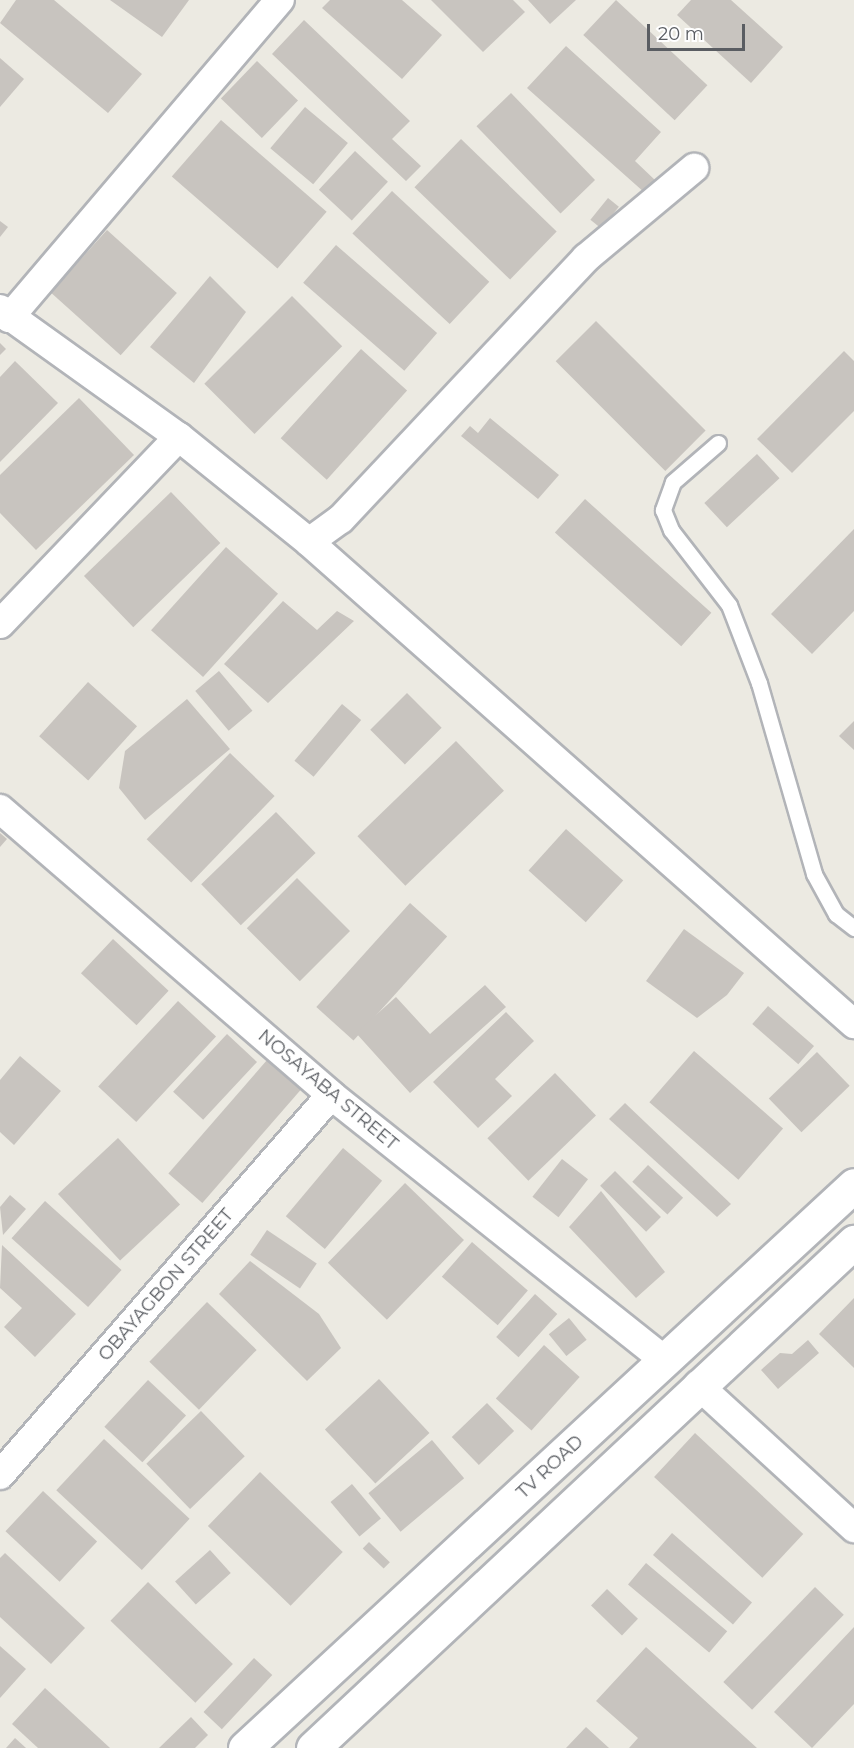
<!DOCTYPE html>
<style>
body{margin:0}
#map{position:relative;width:854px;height:1748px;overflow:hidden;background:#eceae2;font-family:Montserrat,sans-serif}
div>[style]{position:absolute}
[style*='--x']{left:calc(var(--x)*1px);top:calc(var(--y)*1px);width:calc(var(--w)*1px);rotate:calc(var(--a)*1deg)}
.building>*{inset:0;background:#c8c4bf;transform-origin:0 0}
.roads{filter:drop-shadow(2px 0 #b2b4b8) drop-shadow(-2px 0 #b2b4b8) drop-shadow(0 2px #b2b4b8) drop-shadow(0 -2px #b2b4b8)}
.service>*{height:15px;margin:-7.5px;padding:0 7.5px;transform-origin:7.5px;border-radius:7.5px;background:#fff}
.minor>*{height:28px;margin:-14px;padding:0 14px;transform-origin:14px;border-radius:14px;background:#fff}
.tertiary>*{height:33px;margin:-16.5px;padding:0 16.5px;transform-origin:16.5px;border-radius:16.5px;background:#fff}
span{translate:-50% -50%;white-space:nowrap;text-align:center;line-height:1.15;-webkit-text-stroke:6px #fff;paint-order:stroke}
.street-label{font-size:18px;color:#5a5d62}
.scale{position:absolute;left:647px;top:24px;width:98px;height:27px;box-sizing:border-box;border:3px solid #5a5d62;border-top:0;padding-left:8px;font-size:18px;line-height:21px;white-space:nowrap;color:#5a5d62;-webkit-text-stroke:4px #fff;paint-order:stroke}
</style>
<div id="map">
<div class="building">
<div style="clip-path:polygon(16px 0,54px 0,142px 74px,108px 113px,0 23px)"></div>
<div style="clip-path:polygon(110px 0,189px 0,162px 37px)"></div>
<div style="clip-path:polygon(330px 0,402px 0,442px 35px,402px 79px,322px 8px)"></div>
<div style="clip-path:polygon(431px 0,513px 0,525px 12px,483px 52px)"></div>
<div style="clip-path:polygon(528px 0,576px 0,550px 24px)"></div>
<div style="left:616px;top:0;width:125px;height:48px;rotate:43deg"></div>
<div style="clip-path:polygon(691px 0,731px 0,783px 47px,751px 83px,677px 15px)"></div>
<div style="clip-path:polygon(304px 20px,410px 121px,392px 139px,421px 166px,406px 181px,272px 54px)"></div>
<div style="clip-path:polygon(566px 46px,661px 132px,635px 161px,656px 181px,645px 193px,527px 88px)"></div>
<div style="clip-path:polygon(0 58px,24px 79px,0 107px)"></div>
<div style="left:257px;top:61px;width:57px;height:52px;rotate:44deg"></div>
<div style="left:511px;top:93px;width:121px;height:48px;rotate:46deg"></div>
<div style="left:305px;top:107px;width:56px;height:54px;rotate:40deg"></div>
<div style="left:221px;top:120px;width:140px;height:75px;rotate:41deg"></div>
<div style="left:461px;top:139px;width:133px;height:67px;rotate:44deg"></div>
<div style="left:355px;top:151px;width:45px;height:53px;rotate:43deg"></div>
<div style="left:392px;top:191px;width:133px;height:58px;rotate:43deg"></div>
<div style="left:608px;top:198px;width:14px;height:28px;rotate:39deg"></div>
<div style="clip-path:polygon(0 221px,8px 227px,0 237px)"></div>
<div style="left:107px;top:230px;width:94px;height:84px;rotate:42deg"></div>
<div style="left:336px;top:245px;width:134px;height:50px;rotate:41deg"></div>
<div style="clip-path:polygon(210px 276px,246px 312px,194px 383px,150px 347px)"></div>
<div style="left:292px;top:296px;width:71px;height:124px;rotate:45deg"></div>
<div style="left:596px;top:321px;width:155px;height:57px;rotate:45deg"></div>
<div style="clip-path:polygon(0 343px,6px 349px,0 355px)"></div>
<div style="left:361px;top:349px;width:62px;height:120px;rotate:42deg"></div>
<div style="clip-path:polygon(844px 351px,854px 361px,854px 411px,792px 473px,757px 439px)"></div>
<div style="clip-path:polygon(15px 361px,58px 403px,0 462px,0 377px)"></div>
<div style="clip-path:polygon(79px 398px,134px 455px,36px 550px,0 513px,0 475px)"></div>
<div style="clip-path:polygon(490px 418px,559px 475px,538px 499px,461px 436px,470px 426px,478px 433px)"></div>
<div style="left:757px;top:454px;width:33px;height:72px;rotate:47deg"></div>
<div style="left:171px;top:492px;width:71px;height:121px;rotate:46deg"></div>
<div style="left:585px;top:499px;width:170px;height:45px;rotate:42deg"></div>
<div style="clip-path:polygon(854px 529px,854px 611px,812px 654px,771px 614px)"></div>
<div style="left:226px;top:547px;width:70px;height:112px;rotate:42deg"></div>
<div style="clip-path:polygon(283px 601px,317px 630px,337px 611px,354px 621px,268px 703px,224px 664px)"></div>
<div style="left:219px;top:671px;width:52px;height:31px;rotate:50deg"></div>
<div style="left:88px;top:682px;width:66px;height:73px;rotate:42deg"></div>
<div style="left:407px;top:693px;width:49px;height:52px;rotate:45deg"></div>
<div style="clip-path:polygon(187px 699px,230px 749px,145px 820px,119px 788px,125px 751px)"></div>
<div style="left:342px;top:704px;width:25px;height:74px;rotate:40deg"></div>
<div style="clip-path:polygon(854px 721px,854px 750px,839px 736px)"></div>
<div style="left:456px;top:741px;width:69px;height:137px;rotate:46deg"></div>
<div style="left:230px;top:753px;width:62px;height:120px;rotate:44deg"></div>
<div style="left:276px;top:812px;width:57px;height:104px;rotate:46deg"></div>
<div style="left:566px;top:829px;width:77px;height:56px;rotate:42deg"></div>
<div style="clip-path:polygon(0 833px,7px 839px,0 847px)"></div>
<div style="left:297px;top:878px;width:75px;height:71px;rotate:45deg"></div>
<div style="left:410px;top:903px;width:50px;height:140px;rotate:42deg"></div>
<div style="clip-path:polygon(684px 929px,744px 973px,727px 995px,697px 1018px,646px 981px)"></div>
<div style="left:113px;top:939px;width:76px;height:47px;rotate:43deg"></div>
<div style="clip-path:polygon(485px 985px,506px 1007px,410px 1093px,356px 1033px,396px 997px,430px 1034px)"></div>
<div style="left:178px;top:1001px;width:52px;height:117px;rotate:43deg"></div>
<div style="left:768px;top:1006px;width:61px;height:24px;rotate:41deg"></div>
<div style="clip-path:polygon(506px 1012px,534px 1041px,495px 1079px,512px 1096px,478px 1128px,433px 1082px)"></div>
<div style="left:227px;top:1034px;width:41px;height:79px;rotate:43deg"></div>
<div style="left:694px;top:1051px;width:118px;height:68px;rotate:41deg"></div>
<div style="left:274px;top:1052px;width:45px;height:161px;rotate:41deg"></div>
<div style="left:817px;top:1052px;width:47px;height:67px;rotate:46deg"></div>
<div style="clip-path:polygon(20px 1056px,61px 1091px,14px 1145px,0 1132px,0 1080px)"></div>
<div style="left:555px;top:1073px;width:59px;height:94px;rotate:46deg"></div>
<div style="clip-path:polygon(625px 1103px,731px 1204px,717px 1217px,609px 1119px)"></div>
<div style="left:118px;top:1138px;width:91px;height:82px;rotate:47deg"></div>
<div style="left:343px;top:1148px;width:51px;height:89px;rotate:40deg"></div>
<div style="left:562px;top:1159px;width:33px;height:48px;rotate:38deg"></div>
<div style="left:648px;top:1165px;width:48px;height:23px;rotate:43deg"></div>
<div style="left:615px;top:1171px;width:65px;height:21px;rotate:45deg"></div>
<div style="left:405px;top:1183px;width:82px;height:111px;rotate:44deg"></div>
<div style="clip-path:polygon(601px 1191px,665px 1272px,636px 1298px,569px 1227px)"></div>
<div style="clip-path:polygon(10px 1195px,26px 1209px,3px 1235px,0 1207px)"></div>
<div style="left:45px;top:1201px;width:103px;height:50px;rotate:42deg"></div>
<div style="left:267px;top:1230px;width:60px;height:30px;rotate:34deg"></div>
<div style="left:472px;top:1242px;width:74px;height:46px;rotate:41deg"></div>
<div style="clip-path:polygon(2px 1245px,76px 1314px,35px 1357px,4px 1327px,22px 1308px,0 1288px)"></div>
<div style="clip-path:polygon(250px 1261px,319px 1314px,341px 1348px,307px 1381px,219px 1294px)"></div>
<div style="left:535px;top:1294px;width:30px;height:58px;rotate:42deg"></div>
<div style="clip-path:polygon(854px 1298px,854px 1368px,819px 1334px)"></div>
<div style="left:207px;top:1302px;width:69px;height:83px;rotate:44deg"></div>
<div style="left:569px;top:1318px;width:28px;height:26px;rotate:51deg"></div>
<div style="clip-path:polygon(808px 1340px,819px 1353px,778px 1389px,761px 1370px,780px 1353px,792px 1354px)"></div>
<div style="left:544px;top:1345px;width:48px;height:72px;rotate:42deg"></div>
<div style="left:379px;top:1379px;width:74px;height:74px;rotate:47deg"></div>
<div style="left:148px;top:1380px;width:52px;height:64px;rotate:43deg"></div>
<div style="left:487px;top:1403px;width:39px;height:49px;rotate:46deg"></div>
<div style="left:201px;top:1411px;width:63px;height:76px;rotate:46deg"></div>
<div style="left:695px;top:1433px;width:148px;height:60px;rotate:43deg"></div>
<div style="left:104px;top:1439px;width:117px;height:70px;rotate:43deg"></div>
<div style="left:432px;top:1440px;width:50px;height:83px;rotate:50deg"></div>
<div style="left:260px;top:1472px;width:115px;height:75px;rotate:44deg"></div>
<div style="left:352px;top:1484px;width:45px;height:28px;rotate:50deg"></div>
<div style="left:43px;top:1491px;width:74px;height:55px;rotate:43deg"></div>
<div style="left:672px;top:1533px;width:106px;height:29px;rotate:41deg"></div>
<div style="left:369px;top:1542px;width:29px;height:9px;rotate:44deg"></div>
<div style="left:210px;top:1550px;width:31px;height:47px;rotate:48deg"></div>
<div style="clip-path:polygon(5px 1553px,85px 1628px,51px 1664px,0 1617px,0 1558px)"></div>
<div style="left:646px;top:1563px;width:106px;height:28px;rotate:40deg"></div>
<div style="left:148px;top:1582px;width:118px;height:54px;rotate:44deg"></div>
<div style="left:815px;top:1587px;width:40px;height:132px;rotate:44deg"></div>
<div style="left:607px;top:1589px;width:43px;height:23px;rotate:44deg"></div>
<div style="clip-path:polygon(854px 1627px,854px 1704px,812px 1748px,774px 1712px)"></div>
<div style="clip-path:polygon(0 1646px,26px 1669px,0 1698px)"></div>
<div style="clip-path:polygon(646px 1647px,757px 1748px,629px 1748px,638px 1738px,596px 1701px)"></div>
<div style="left:254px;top:1658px;width:25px;height:74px;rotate:43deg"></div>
<div style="clip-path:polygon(45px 1688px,110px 1748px,38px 1748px,12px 1724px)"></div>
<div style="clip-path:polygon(191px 1717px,208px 1735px,195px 1748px,159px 1748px)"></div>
<div style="clip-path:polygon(586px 1727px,609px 1748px,566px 1748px)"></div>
<div style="clip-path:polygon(15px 1738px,26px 1748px,6px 1748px)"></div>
</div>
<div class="roads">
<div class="service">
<div style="--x:718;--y:443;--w:60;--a:139.1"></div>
<div style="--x:673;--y:482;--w:30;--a:110"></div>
<div style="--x:663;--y:510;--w:22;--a:68"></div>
<div style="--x:671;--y:530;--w:95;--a:52.3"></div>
<div style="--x:729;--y:605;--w:84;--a:69"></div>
<div style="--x:759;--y:683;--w:199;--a:73.9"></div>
<div style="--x:814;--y:874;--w:46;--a:61.2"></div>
<div style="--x:836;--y:914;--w:23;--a:38"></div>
</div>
<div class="minor">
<div style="--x:0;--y:309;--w:220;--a:35.6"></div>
<div style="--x:179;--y:437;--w:167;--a:38.9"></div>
<div style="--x:309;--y:542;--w:728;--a:41.49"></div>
<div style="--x:9;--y:318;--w:418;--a:-49.6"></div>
<div style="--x:309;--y:542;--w:39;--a:-36"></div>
<div style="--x:341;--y:519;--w:358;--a:-46.8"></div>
<div style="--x:586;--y:258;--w:141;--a:-39.8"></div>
<div style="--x:0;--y:624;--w:259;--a:-46.3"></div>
<div style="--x:0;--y:809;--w:437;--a:40.8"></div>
<div style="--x:331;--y:1095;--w:427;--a:38.5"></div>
<div style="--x:698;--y:1385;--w:212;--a:42.5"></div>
<div style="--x:0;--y:1475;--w:504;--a:-48.94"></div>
</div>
<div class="tertiary">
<div style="--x:245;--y:1748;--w:829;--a:-42.75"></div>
<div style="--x:313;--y:1748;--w:741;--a:-43.09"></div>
</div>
</div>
<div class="street-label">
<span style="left:328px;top:1090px;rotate:40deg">NOSAYABA STREET</span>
<span style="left:166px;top:1285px;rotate:-49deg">OBAYAGBON STREET</span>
<span style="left:550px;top:1467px;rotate:-43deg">TV ROAD</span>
</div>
<div class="scale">20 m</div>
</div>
